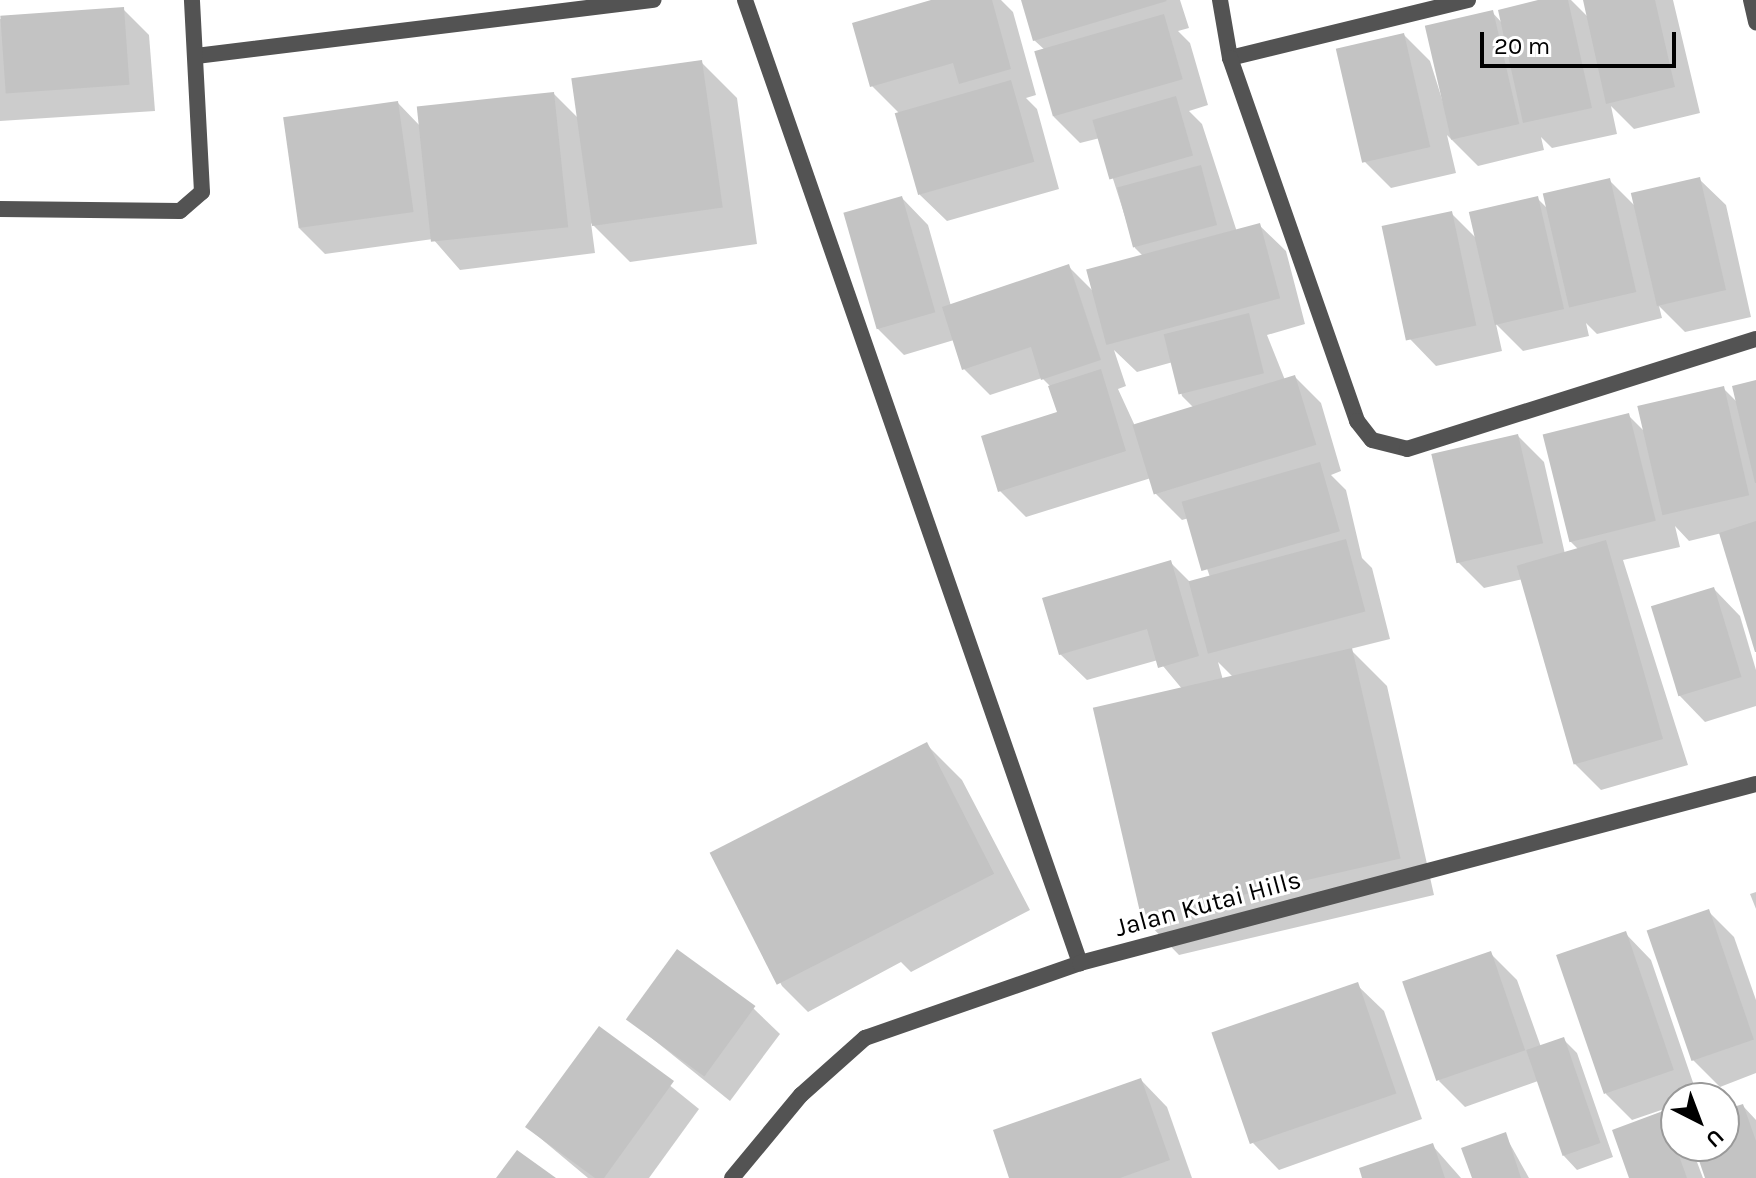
<!DOCTYPE html>
<style>
body{margin:0}
#map{position:relative;width:1756px;height:1178px;overflow:hidden;background:#fff;font-family:Karla,sans-serif}
div>[style]{position:absolute}
[style*='--x']{left:calc(var(--x)*1px);top:calc(var(--y)*1px);width:calc(var(--w)*1px);rotate:calc(var(--a)*1deg)}
.shadow>*{inset:0;background:#0003}
.building>*{inset:0;background:#c3c3c3;transform-origin:0 0}
.street>*{height:16px;margin:-8px;padding:0 8px;transform-origin:8px;border-radius:8px;background:#535353}
span{translate:-50% -50%;white-space:nowrap;text-align:center;line-height:1.15;-webkit-text-stroke:6px #fff;paint-order:stroke}
.street-label{font-size:26px;color:#000}
.north{position:absolute;left:1660px;top:1082px;width:80px;height:80px;box-sizing:border-box;background:#fff;border:2px solid #999;border-radius:50%;rotate:138deg;font-size:22px;font-weight:700;line-height:32px;text-align:center;color:#000}
.north::after{content:'';display:block;margin:auto;width:28px;height:36px;background:#000;clip-path:polygon(50% 0,100% 100%,50% 72%,0 100%)}
.scale{position:absolute;left:1480px;top:32px;width:196px;height:36px;box-sizing:border-box;border:4px solid #000;border-top:0;padding-left:10px;font-size:24px;line-height:28px;white-space:nowrap;color:#000;-webkit-text-stroke:6px #fff;paint-order:stroke}
</style>
<div id="map">
<div class="shadow">
<div style="clip-path:polygon(938px 0,1001px 0,1013px 12px,1036px 95px,1026px 98px,1037px 109px,1059px 189px,947px 221px,920px 195px,900px 114px,872px 86px)"></div>
<div style="clip-path:polygon(evenodd,1023px 0,1180px 0,1189px 28px,1178px 31px,1190px 43px,1208px 105px,1189px 111px,1202px 124px,1237px 232px,1259px 225px,1286px 251px,1305px 324px,1267px 335px,1285px 380px,1295px 377px,1321px 403px,1341px 471px,1331px 475px,1346px 490px,1362px 558px,1372px 568px,1390px 639px,1350px 649px,1387px 686px,1434px 895px,1179px 955px,1143px 918px,1183px 690px,1158px 660px,1087px 680px,1060px 654px,1170px 562px,1190px 582px,1210px 577px,1189px 518px,1182px 520px,1156px 494px,1151px 478px,1026px 517px,1000px 491px,1059px 413px,1050px 386px,1042px 378px,990px 395px,964px 369px,954px 340px,904px 355px,877px 328px,902px 198px,928px 225px,951px 306px,1069px 267px,1095px 293px,1145px 258px,1135px 248px,1100px 138px,1080px 143px,1054px 117px,1046px 51px,1034px 40px,1023px 0,1114px 350px,1137px 372px,1173px 362px,1182px 396px,1194px 408px,1135px 426px,1118px 389px,1126px 386px,1114px 350px,1023px 0,1218px 662px,1234px 678px,1223px 680px,1218px 662px)"></div>
<div style="clip-path:polygon(1547px 0,1571px 0,1589px 18px,1585px 0,1673px 0,1700px 113px,1634px 129px,1611px 106px,1617px 134px,1552px 148px,1541px 137px,1544px 150px,1478px 166px,1447px 135px,1456px 173px,1391px 188px,1364px 161px,1404px 35px,1430px 61px,1447px 115px,1492px 12px,1503px 24px)"></div>
<div style="clip-path:polygon(123px 9px,149px 35px,155px 111px,0 121px,0 19px)"></div>
<div style="clip-path:polygon(701px 62px,737px 98px,757px 244px,630px 262px,591px 223px,595px 253px,460px 270px,433px 239px,325px 254px,299px 228px,398px 103px,421px 127px,554px 94px,579px 119px)"></div>
<div style="clip-path:polygon(1699px 179px,1726px 205px,1751px 317px,1685px 332px,1659px 306px,1662px 318px,1597px 334px,1586px 323px,1589px 336px,1523px 351px,1496px 324px,1502px 351px,1436px 366px,1410px 339px,1451px 213px,1478px 240px,1537px 198px,1548px 209px,1610px 181px,1637px 208px)"></div>
<div style="clip-path:polygon(1756px 382px,1756px 648px,1722px 533px,1689px 541px,1675px 526px,1680px 547px,1623px 560px,1688px 765px,1601px 790px,1575px 764px,1523px 579px,1484px 588px,1458px 562px,1518px 436px,1544px 462px,1565px 554px,1579px 550px,1569px 540px,1628px 415px,1644px 431px,1723px 388px,1738px 403px)"></div>
<div style="clip-path:polygon(1714px 589px,1740px 616px,1756px 670px,1756px 706px,1705px 722px,1679px 695px)"></div>
<div style="clip-path:polygon(926px 744px,962px 780px,1030px 910px,911px 972px,901px 962px,808px 1012px,782px 986px,713px 857px)"></div>
<div style="clip-path:polygon(1756px 892px,1756px 909px,1750px 894px)"></div>
<div style="clip-path:polygon(1708px 911px,1734px 937px,1756px 1000px,1756px 1073px,1720px 1087px,1693px 1060px)"></div>
<div style="clip-path:polygon(1625px 933px,1651px 960px,1698px 1097px,1676px 1098px,1676px 1105px,1632px 1120px,1606px 1094px)"></div>
<div style="clip-path:polygon(1491px 954px,1517px 980px,1541px 1047px,1564px 1040px,1577px 1053px,1613px 1157px,1577px 1170px,1564px 1156px,1538px 1081px,1465px 1107px,1439px 1081px)"></div>
<div style="clip-path:polygon(1357px 985px,1384px 1011px,1422px 1119px,1279px 1170px,1253px 1143px)"></div>
<div style="clip-path:polygon(753px 1008px,780px 1034px,730px 1101px,628px 1019px)"></div>
<div style="clip-path:polygon(600px 1029px,699px 1109px,649px 1178px,588px 1178px,527px 1127px)"></div>
<div style="clip-path:polygon(1141px 1080px,1167px 1107px,1192px 1178px,1012px 1178px)"></div>
<div style="clip-path:polygon(1743px 1106px,1756px 1120px,1756px 1178px,1707px 1178px,1696px 1146px,1724px 1146px,1724px 1112px)"></div>
<div style="clip-path:polygon(1663px 1114px,1676px 1127px,1676px 1146px,1691px 1146px,1703px 1178px,1631px 1178px)"></div>
<div style="clip-path:polygon(1505px 1135px,1529px 1178px,1474px 1178px)"></div>
<div style="clip-path:polygon(1432px 1145px,1461px 1178px,1364px 1178px)"></div>
</div>
<div class="building">
<div style="clip-path:polygon(931px 0,992px 0,1011px 69px,959px 84px,953px 63px,870px 87px,852px 23px)"></div>
<div style="clip-path:polygon(1021px 0,1166px 0,1167px 1px,1033px 41px)"></div>
<div style="clip-path:polygon(1538px 0,1568px 0,1592px 108px,1523px 123px,1498px 10px)"></div>
<div style="clip-path:polygon(1583px 0,1655px 0,1675px 87px,1606px 104px)"></div>
<div style="left:124px;top:7px;width:78px;height:124px;rotate:86deg"></div>
<div style="left:1493px;top:10px;width:117px;height:70px;rotate:77deg"></div>
<div style="left:1164px;top:14px;width:68px;height:135px;rotate:74deg"></div>
<div style="left:1404px;top:33px;width:117px;height:70px;rotate:77deg"></div>
<div style="left:702px;top:60px;width:149px;height:132px;rotate:82deg"></div>
<div style="left:1011px;top:80px;width:85px;height:121px;rotate:74deg"></div>
<div style="left:554px;top:92px;width:136px;height:138px;rotate:84deg"></div>
<div style="left:1176px;top:96px;width:62px;height:87px;rotate:74deg"></div>
<div style="left:398px;top:101px;width:112px;height:116px;rotate:82deg"></div>
<div style="left:1201px;top:165px;width:62px;height:87px;rotate:75deg"></div>
<div style="left:1700px;top:177px;width:116px;height:71px;rotate:77deg"></div>
<div style="left:1610px;top:178px;width:117px;height:69px;rotate:77deg"></div>
<div style="left:902px;top:196px;width:121px;height:61px;rotate:74deg"></div>
<div style="left:1538px;top:196px;width:116px;height:71px;rotate:77deg"></div>
<div style="left:1452px;top:211px;width:117px;height:72px;rotate:78deg"></div>
<div style="left:1260px;top:223px;width:78px;height:180px;rotate:75deg"></div>
<div style="clip-path:polygon(1069px 264px,1101px 360px,1041px 380px,1031px 347px,962px 370px,942px 307px)"></div>
<div style="left:1249px;top:313px;width:62px;height:88px;rotate:76deg"></div>
<div style="clip-path:polygon(1101px 369px,1126px 451px,998px 492px,981px 436px,1057px 412px,1048px 386px)"></div>
<div style="left:1295px;top:375px;width:73px;height:170px;rotate:73deg"></div>
<div style="clip-path:polygon(1756px 380px,1756px 483px,1755px 483px,1732px 386px)"></div>
<div style="left:1724px;top:386px;width:112px;height:89px;rotate:77deg"></div>
<div style="left:1629px;top:413px;width:111px;height:89px;rotate:76deg"></div>
<div style="left:1518px;top:434px;width:112px;height:89px;rotate:77deg"></div>
<div style="left:1320px;top:462px;width:72px;height:144px;rotate:74deg"></div>
<div style="clip-path:polygon(1756px 521px,1756px 652px,1755px 652px,1719px 533px)"></div>
<div style="left:1346px;top:539px;width:75px;height:163px;rotate:75deg"></div>
<div style="left:1606px;top:540px;width:207px;height:93px;rotate:74deg"></div>
<div style="clip-path:polygon(1171px 560px,1199px 656px,1158px 668px,1147px 629px,1059px 655px,1042px 598px)"></div>
<div style="left:1714px;top:587px;width:94px;height:66px;rotate:73deg"></div>
<div style="left:1352px;top:648px;width:216px;height:266px;rotate:77deg"></div>
<div style="left:927px;top:742px;width:148px;height:244px;rotate:63deg"></div>
<div style="left:1709px;top:909px;width:138px;height:66px;rotate:71deg"></div>
<div style="left:1626px;top:931px;width:147px;height:74px;rotate:71deg"></div>
<div style="left:677px;top:949px;width:97px;height:87px;rotate:36deg"></div>
<div style="left:1491px;top:951px;width:105px;height:94px;rotate:71deg"></div>
<div style="left:1358px;top:982px;width:118px;height:155px;rotate:71deg"></div>
<div style="clip-path:polygon(599px 1026px,674px 1081px,604px 1178px,595px 1178px,525px 1127px)"></div>
<div style="left:1564px;top:1037px;width:112px;height:40px;rotate:71deg"></div>
<div style="clip-path:polygon(1141px 1078px,1170px 1160px,1120px 1178px,1009px 1178px,993px 1130px)"></div>
<div style="clip-path:polygon(1743px 1104px,1756px 1141px,1756px 1178px,1705px 1178px,1694px 1146px,1724px 1146px,1724px 1110px)"></div>
<div style="clip-path:polygon(1663px 1111px,1687px 1178px,1629px 1178px,1612px 1130px)"></div>
<div style="clip-path:polygon(1506px 1132px,1521px 1178px,1472px 1178px,1461px 1148px)"></div>
<div style="clip-path:polygon(1433px 1143px,1445px 1178px,1362px 1178px,1359px 1168px)"></div>
<div style="clip-path:polygon(517px 1150px,556px 1178px,496px 1178px)"></div>
</div>
<div class="street">
<div style="--x:745;--y:0;--w:1020;--a:70.82"></div>
<div style="--x:1220;--y:0;--w:59;--a:80.2"></div>
<div style="--x:1230;--y:58;--w:245;--a:-13.7"></div>
<div style="--x:1751;--y:0;--w:23;--a:77"></div>
<div style="--x:196;--y:56;--w:461;--a:-7"></div>
<div style="--x:1230;--y:58;--w:385;--a:70.7"></div>
<div style="--x:1357;--y:421;--w:24;--a:52"></div>
<div style="--x:1372;--y:440;--w:36;--a:14"></div>
<div style="--x:1407;--y:449;--w:366;--a:-17.5"></div>
<div style="--x:0;--y:209;--w:180;--a:0.6"></div>
<div style="--x:180;--y:211;--w:29;--a:-41"></div>
<div style="--x:202;--y:192;--w:192;--a:-93"></div>
<div style="--x:732;--y:1178;--w:108;--a:-50.3"></div>
<div style="--x:801;--y:1095;--w:86;--a:-41.7"></div>
<div style="--x:865;--y:1038;--w:228;--a:-19.2"></div>
<div style="--x:1080;--y:963;--w:699;--a:-14.83"></div>
</div>
<div class="street-label">
<span style="left:1208px;top:904px;rotate:-15deg">Jalan Kutai Hills</span>
</div>
<div class="north">U</div>
<div class="scale">20 m</div>
</div>
